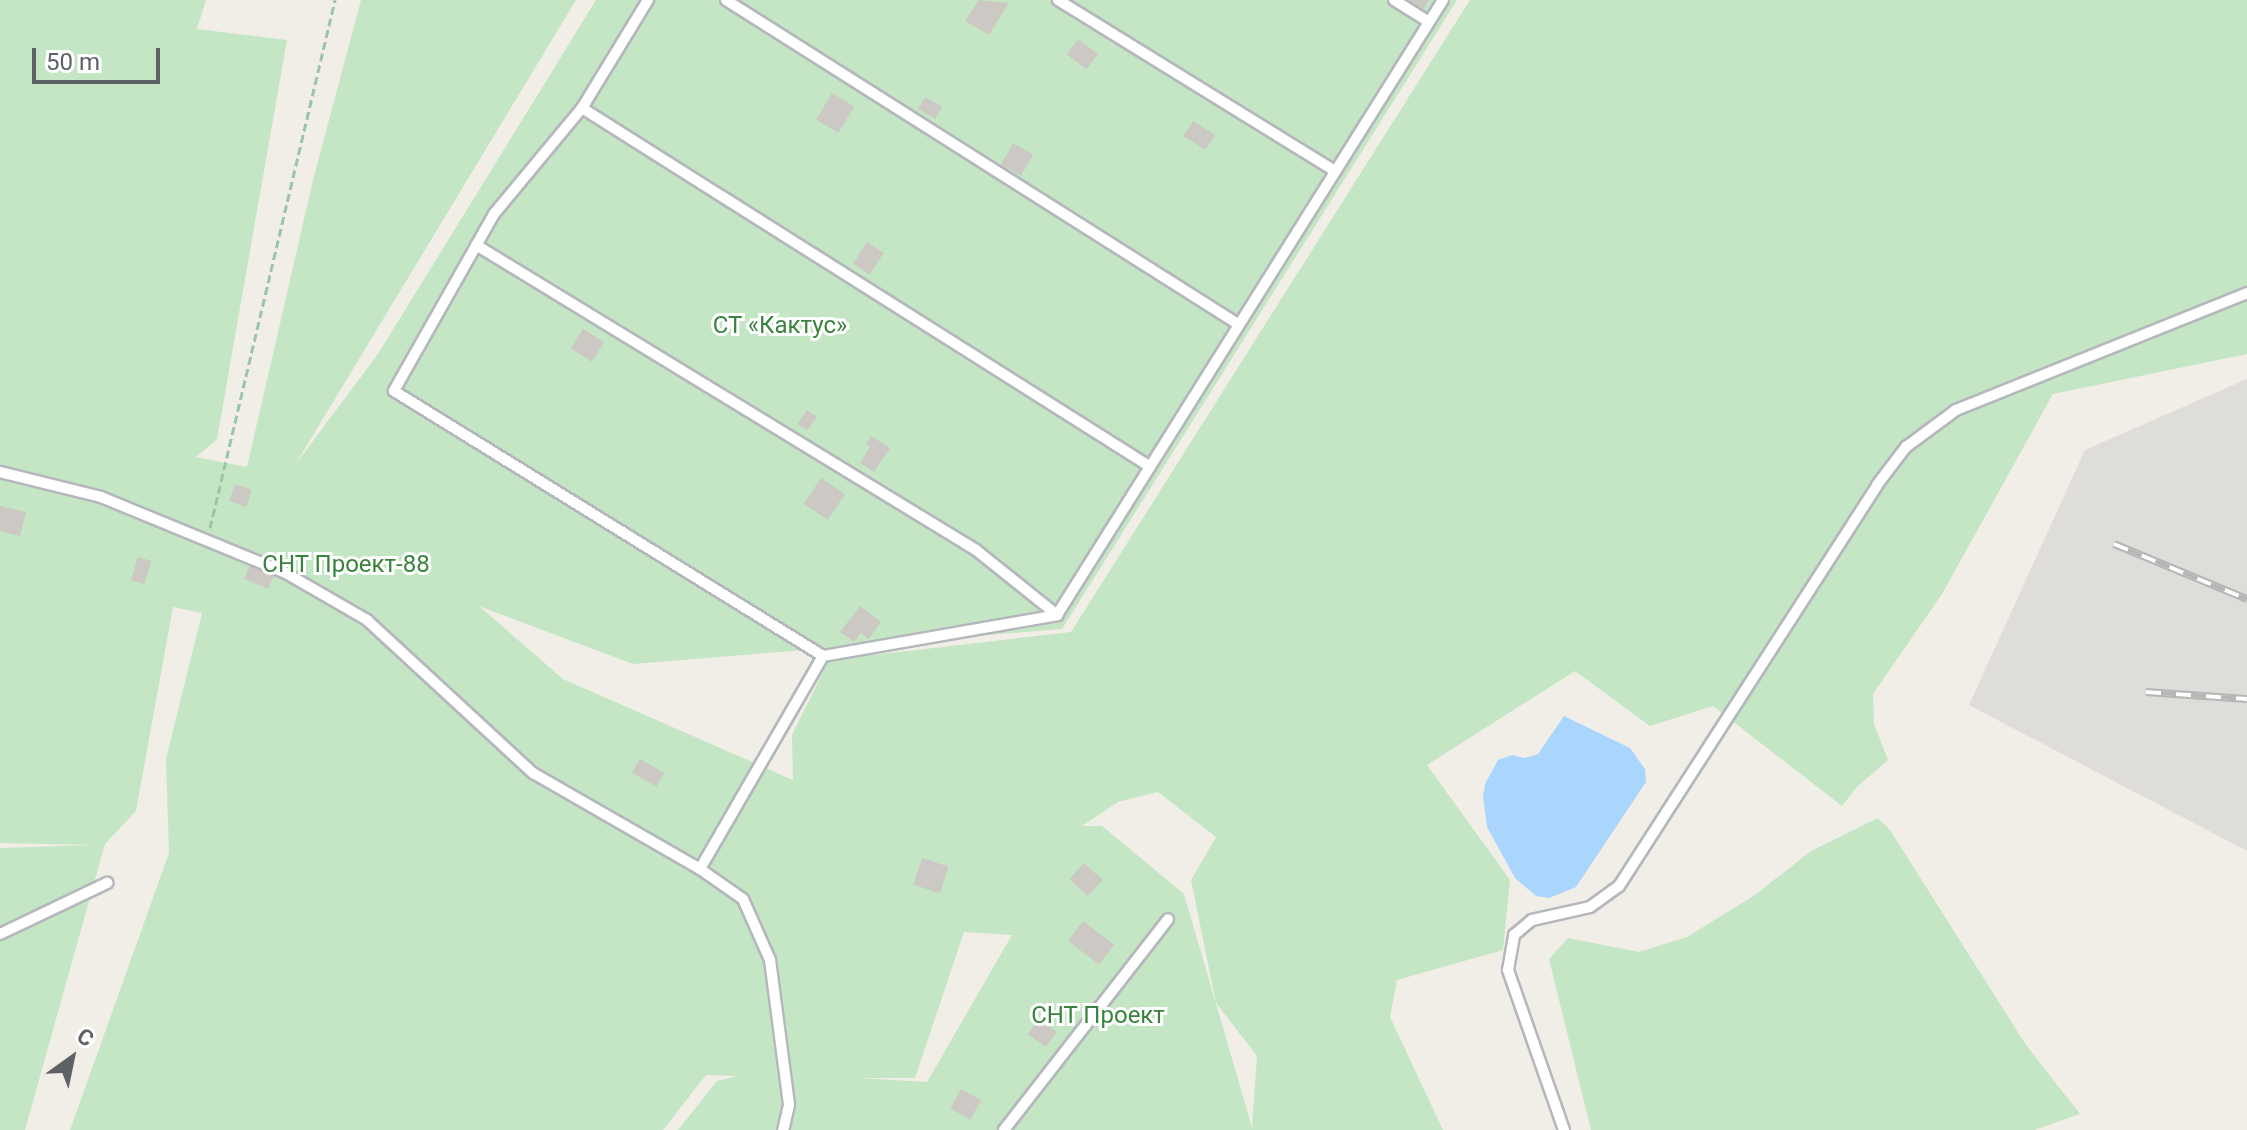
<!DOCTYPE html>
<meta charset="utf-8">
<style>
body{margin:0}
#map{position:relative;width:2247px;height:1130px;overflow:hidden;background:#f0eee7;font-family:Roboto,sans-serif}
div>[style]{position:absolute}
[style*='--x']{left:calc(var(--x)*1px);top:calc(var(--y)*1px);width:calc(var(--w)*1px);rotate:calc(var(--a)*1deg)}
.industrial>*{inset:0;background:#dfddd9}
.green>*{inset:0;background:#c4e6c5}
.water>*{inset:0;background:#aad6fd}
.building>*{inset:0;background:#ccc9c4;transform-origin:0 0}
.path>*{height:3px;margin-top:-1.5px;transform-origin:0;background:repeating-linear-gradient(90deg,#9cc5a8 0 8px,transparent 0 12px)}
.roads{filter:drop-shadow(2px 0 #b4b7bb) drop-shadow(-2px 0 #b4b7bb) drop-shadow(0 2px #b4b7bb) drop-shadow(0 -2px #b4b7bb)}
.lane>*{height:10px;margin:-5px;padding:0 5px;transform-origin:5px;border-radius:5px;background:#fff}
.rail>*{height:8px;margin-top:-4px;transform-origin:0;background:repeating-linear-gradient(90deg,#fff 0 15px,#b5b6b6 0 30px);box-sizing:border-box;border-block:2px solid #b5b6b6}
span{translate:-50% -50%;white-space:nowrap;text-align:center;line-height:1.15;-webkit-text-stroke:6px #fff;paint-order:stroke}
.park-label{font-size:24px;color:#38843d}
.north{position:absolute;left:32px;top:1018px;width:80px;height:80px;-webkit-text-stroke:6px #fff;paint-order:stroke;rotate:33deg;font-size:22px;font-weight:700;line-height:32px;text-align:center;color:#5e6266}
.north::after{content:'';display:block;margin:auto;width:28px;height:36px;background:#5e6266;clip-path:polygon(50% 0,100% 100%,50% 72%,0 100%)}
.scale{position:absolute;left:32px;top:48px;width:128px;height:36px;box-sizing:border-box;border:4px solid #5e6266;border-top:0;padding-left:10px;font-size:24px;line-height:28px;white-space:nowrap;color:#5e6266;-webkit-text-stroke:6px #fff;paint-order:stroke}
</style>
<div id="map">
<div class="industrial">
<div style="clip-path:polygon(2247px 379px,2247px 851px,1969px 705px,2085px 450px)"></div>
</div>
<div class="green">
<div style="clip-path:polygon(evenodd,0 0,206px 0,197px 29px,287px 40px,217px 439px,196px 457px,247px 467px,314px 176px,361px 0,576px 0,295px 465px,378px 354px,596px 0,1457px 0,1062px 629px,633px 664px,479px 606px,563px 679px,793px 780px,792px 735px,829px 660px,1071px 632px,1470px 0,2247px 0,2247px 354px,2053px 394px,1942px 594px,1873px 694px,1874px 724px,1888px 760px,1856px 788px,1842px 806px,1713px 706px,1650px 726px,1575px 671px,1427px 765px,1510px 880px,1503px 950px,1397px 980px,1390px 1017px,1443px 1130px,678px 1130px,717px 1081px,737px 1076px,706px 1075px,663px 1130px,70px 1130px,169px 853px,166px 759px,202px 613px,173px 607px,136px 811px,105px 844px,25px 1130px,0 1130px,0 848px,93px 845px,0 843px,0 0,1158px 792px,1216px 837px,1191px 880px,1216px 1003px,1257px 1056px,1252px 1127px,1184px 894px,1102px 826px,1082px 826px,1118px 802px,1158px 792px,0 0,964px 932px,1012px 935px,927px 1082px,860px 1078px,915px 1078px,964px 932px)"></div>
<div style="clip-path:polygon(1878px 818px,1890px 830px,2026px 1045px,2080px 1114px,2034px 1130px,1591px 1130px,1549px 959px,1568px 938px,1639px 952px,1687px 937px,1755px 895px,1811px 851px)"></div>
</div>
<div class="water">
<div style="clip-path:polygon(1564px 716px,1630px 748px,1645px 769px,1646px 782px,1576px 887px,1549px 898px,1536px 896px,1515px 878px,1487px 827px,1483px 797px,1485px 784px,1498px 760px,1512px 755px,1525px 758px,1538px 754px)"></div>
</div>
<div class="building">
<div style="clip-path:polygon(979px 0,1009px 3px,989px 35px,965px 21px)"></div>
<div style="clip-path:polygon(1408px 0,1429px 0,1424px 9px)"></div>
<div style="left:1078px;top:39px;width:25px;height:19px;rotate:37deg"></div>
<div style="left:832px;top:93px;width:26px;height:31px;rotate:31deg"></div>
<div style="left:925px;top:97px;width:20px;height:14px;rotate:30deg"></div>
<div style="left:1193px;top:121px;width:26px;height:18px;rotate:32deg"></div>
<div style="left:1013px;top:143px;width:23px;height:25px;rotate:29deg"></div>
<div style="left:867px;top:242px;width:20px;height:26px;rotate:33deg"></div>
<div style="left:583px;top:329px;width:25px;height:23px;rotate:32deg"></div>
<div style="left:807px;top:410px;width:12px;height:17px;rotate:35deg"></div>
<div style="clip-path:polygon(871px 436px,890px 448px,874px 472px,860px 463px,870px 447px,866px 444px)"></div>
<div style="left:821px;top:478px;width:29px;height:31px;rotate:34deg"></div>
<div style="left:235px;top:484px;width:18px;height:18px;rotate:19deg"></div>
<div style="clip-path:polygon(0 506px,26px 512px,20px 536px,0 531px)"></div>
<div style="left:138px;top:557px;width:14px;height:24px;rotate:17deg"></div>
<div style="left:250px;top:565px;width:26px;height:15px;rotate:23deg"></div>
<div style="clip-path:polygon(860px 606px,881px 622px,869px 639px,861px 633px,854px 642px,840px 632px)"></div>
<div style="left:640px;top:759px;width:28px;height:16px;rotate:30deg"></div>
<div style="left:922px;top:858px;width:28px;height:28px;rotate:18deg"></div>
<div style="left:1084px;top:863px;width:25px;height:22px;rotate:42deg"></div>
<div style="left:1083px;top:921px;width:39px;height:25px;rotate:37deg"></div>
<div style="left:1039px;top:1019px;width:22px;height:19px;rotate:36deg"></div>
<div style="left:961px;top:1089px;width:23px;height:22px;rotate:29deg"></div>
</div>
<div class="path">
<div style="--x:210;--y:528;--w:543;--a:-76.68"></div>
</div>
<div class="roads">
<div class="lane">
<div style="--x:648;--y:0;--w:127;--a:121.4"></div>
<div style="--x:582;--y:108;--w:138;--a:129.7"></div>
<div style="--x:494;--y:214;--w:203;--a:119.5"></div>
<div style="--x:394;--y:391;--w:504;--a:31.7"></div>
<div style="--x:823;--y:656;--w:238;--a:-9.9"></div>
<div style="--x:1057;--y:615;--w:726;--a:-57.89"></div>
<div style="--x:726;--y:0;--w:606;--a:32.33"></div>
<div style="--x:1058;--y:0;--w:326;--a:31.7"></div>
<div style="--x:1394;--y:0;--w:41;--a:32.2"></div>
<div style="--x:582;--y:108;--w:671;--a:32.27"></div>
<div style="--x:476;--y:245;--w:586;--a:31.38"></div>
<div style="--x:976;--y:550;--w:104;--a:38.7"></div>
<div style="--x:0;--y:472;--w:104;--a:13.9"></div>
<div style="--x:101;--y:497;--w:198;--a:22.3"></div>
<div style="--x:284;--y:572;--w:96;--a:30"></div>
<div style="--x:367;--y:620;--w:226;--a:42.7"></div>
<div style="--x:533;--y:773;--w:193;--a:29.9"></div>
<div style="--x:700;--y:869;--w:52;--a:34.9"></div>
<div style="--x:743;--y:899;--w:67;--a:66.1"></div>
<div style="--x:770;--y:960;--w:146;--a:82.5"></div>
<div style="--x:789;--y:1105;--w:26;--a:103"></div>
<div style="--x:700;--y:869;--w:246;--a:-60"></div>
<div style="--x:0;--y:934;--w:119;--a:-25.5"></div>
<div style="--x:1004;--y:1130;--w:267;--a:-52.1"></div>
<div style="--x:1564;--y:1130;--w:170;--a:-109.3"></div>
<div style="--x:1508;--y:970;--w:36;--a:-80"></div>
<div style="--x:1514;--y:935;--w:23;--a:-40"></div>
<div style="--x:1532;--y:920;--w:59;--a:-12.6"></div>
<div style="--x:1590;--y:907;--w:36;--a:-36"></div>
<div style="--x:1619;--y:886;--w:477;--a:-57.2"></div>
<div style="--x:1877;--y:485;--w:48;--a:-52.7"></div>
<div style="--x:1906;--y:447;--w:62;--a:-36.5"></div>
<div style="--x:1956;--y:410;--w:314;--a:-21.9"></div>
</div>
</div>
<div class="rail">
<div style="--x:2114;--y:544;--w:144;--a:22.5"></div>
<div style="--x:2146;--y:692;--w:101;--a:4"></div>
</div>
<div class="park-label">
<span style="left:780px;top:326px">СТ «Кактус»</span>
<span style="left:346px;top:565px">СНТ Проект-88</span>
<span style="left:1098px;top:1016px">СНТ Проект</span>
</div>
<div class="north">С</div>
<div class="scale">50 m</div>
</div>
